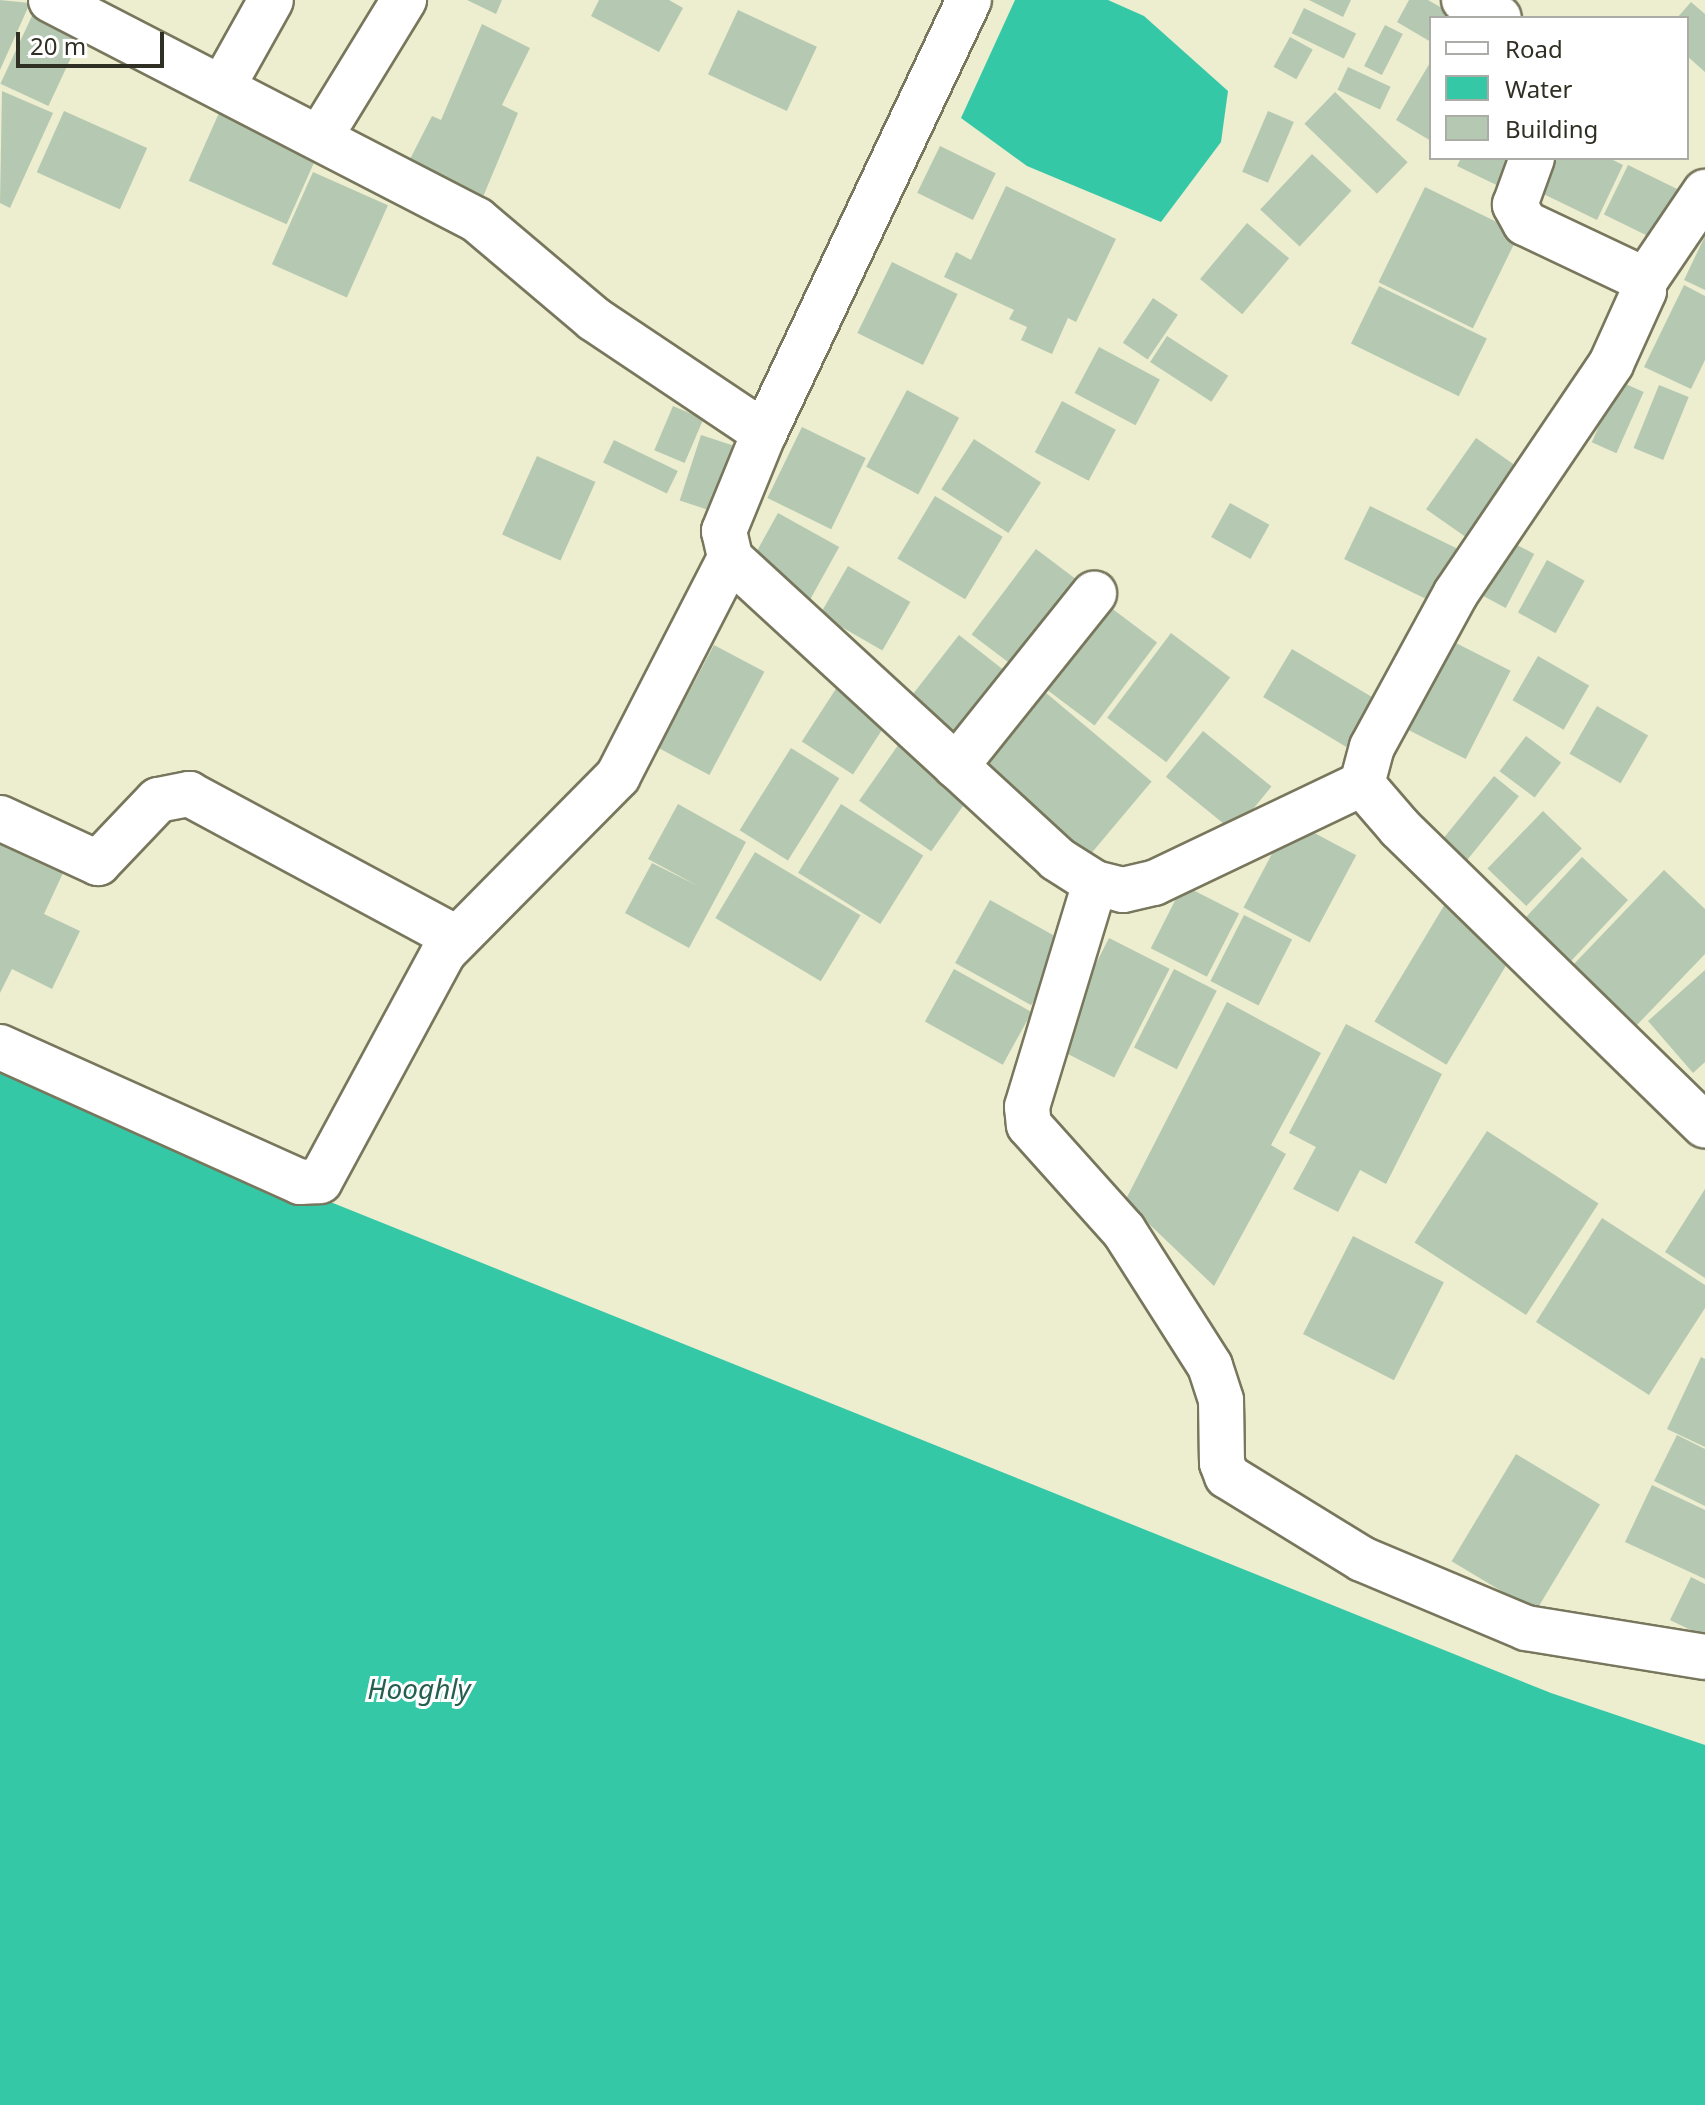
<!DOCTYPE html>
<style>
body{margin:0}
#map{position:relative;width:1705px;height:2105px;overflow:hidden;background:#ededcf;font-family:"Noto Sans",sans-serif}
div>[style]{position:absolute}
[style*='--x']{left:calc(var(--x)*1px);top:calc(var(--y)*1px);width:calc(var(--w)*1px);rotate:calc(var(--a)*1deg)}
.water>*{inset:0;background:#35c8a7}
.building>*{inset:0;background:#b5c9b2;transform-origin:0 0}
.roads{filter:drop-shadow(2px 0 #78775d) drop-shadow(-2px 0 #78775d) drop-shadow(0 2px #78775d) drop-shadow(0 -2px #78775d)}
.minor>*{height:44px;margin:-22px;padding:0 22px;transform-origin:22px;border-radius:22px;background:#fff}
span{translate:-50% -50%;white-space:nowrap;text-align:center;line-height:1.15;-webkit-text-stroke:6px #fff;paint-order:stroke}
.water-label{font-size:28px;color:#265e50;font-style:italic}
.legend{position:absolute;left:1429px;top:16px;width:260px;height:144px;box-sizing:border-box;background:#fff;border:2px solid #acaca7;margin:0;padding:10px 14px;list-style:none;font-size:24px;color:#2f2f24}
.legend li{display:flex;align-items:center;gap:16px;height:40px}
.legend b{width:40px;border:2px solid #acaca7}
.scale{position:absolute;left:16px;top:32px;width:148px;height:36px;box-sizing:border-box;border:4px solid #2f2f24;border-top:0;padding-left:10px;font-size:24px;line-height:28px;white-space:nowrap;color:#2f2f24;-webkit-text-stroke:6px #fff;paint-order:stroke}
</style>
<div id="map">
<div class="water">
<div style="clip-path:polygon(1015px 0,1108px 0,1144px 16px,1228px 91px,1221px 142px,1161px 222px,1027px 166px,961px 118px)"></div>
<div style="clip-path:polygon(0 1069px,1551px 1693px,1705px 1745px,1705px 2105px,0 2105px)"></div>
</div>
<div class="building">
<div style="clip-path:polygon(0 0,30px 3px,0 70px)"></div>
<div style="clip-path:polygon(467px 0,502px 0,496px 14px)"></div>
<div style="clip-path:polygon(599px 0,669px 0,683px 8px,659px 52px,591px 16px)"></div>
<div style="clip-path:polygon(1309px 0,1351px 0,1343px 17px)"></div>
<div style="clip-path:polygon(1409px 0,1428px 0,1447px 11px,1443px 18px,1431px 18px,1431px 42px,1397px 22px)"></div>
<div style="clip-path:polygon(1691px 2px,1705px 14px,1705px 72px,1687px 56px,1687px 18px,1677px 18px)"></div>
<div style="left:38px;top:3px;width:53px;height:89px;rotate:25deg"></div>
<div style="left:1304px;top:8px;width:58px;height:28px;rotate:26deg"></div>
<div style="left:738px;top:10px;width:87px;height:71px;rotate:25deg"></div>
<div style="clip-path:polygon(482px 24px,530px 48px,502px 105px,518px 113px,480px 204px,406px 167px,432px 116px,441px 120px)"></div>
<div style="left:1385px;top:25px;width:20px;height:46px;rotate:27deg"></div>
<div style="left:1290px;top:37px;width:26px;height:34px;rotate:29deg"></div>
<div style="clip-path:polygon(1431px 61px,1431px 141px,1396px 120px)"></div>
<div style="left:1348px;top:67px;width:47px;height:25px;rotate:25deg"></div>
<div style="clip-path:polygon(2px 91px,53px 113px,10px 208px,0 203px)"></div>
<div style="left:1335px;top:92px;width:101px;height:44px;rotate:44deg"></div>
<div style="left:223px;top:104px;width:107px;height:84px;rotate:24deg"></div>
<div style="left:64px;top:111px;width:91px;height:67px;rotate:24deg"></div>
<div style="left:1268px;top:111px;width:28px;height:66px;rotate:23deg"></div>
<div style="left:940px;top:146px;width:62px;height:52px;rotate:26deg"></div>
<div style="left:1312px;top:154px;width:54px;height:76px;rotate:43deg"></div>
<div style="clip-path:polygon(1461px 158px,1525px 158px,1509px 191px,1457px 166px)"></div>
<div style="clip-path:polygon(1541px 158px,1609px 158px,1623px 165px,1597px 220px,1527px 186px)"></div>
<div style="left:1628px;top:165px;width:69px;height:55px;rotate:26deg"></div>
<div style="left:313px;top:172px;width:82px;height:101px;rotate:24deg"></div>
<div style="clip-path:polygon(1006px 186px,1116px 239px,1076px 322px,1068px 318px,1052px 354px,1021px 340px,1027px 327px,1009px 319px,1014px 310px,944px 277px,956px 252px,971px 260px)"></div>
<div style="left:1425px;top:187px;width:105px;height:106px;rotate:26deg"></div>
<div style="left:1247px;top:223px;width:55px;height:73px;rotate:40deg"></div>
<div style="clip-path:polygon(1705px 236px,1705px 290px,1684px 280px)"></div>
<div style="left:892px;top:262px;width:73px;height:79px;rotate:26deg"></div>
<div style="clip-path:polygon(1684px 285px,1705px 296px,1705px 360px,1691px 389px,1644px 367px)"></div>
<div style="left:1379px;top:286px;width:120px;height:64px;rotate:26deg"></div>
<div style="left:1153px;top:298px;width:30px;height:54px;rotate:34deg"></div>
<div style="left:1167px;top:336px;width:73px;height:31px;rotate:33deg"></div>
<div style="left:1099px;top:347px;width:69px;height:52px;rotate:28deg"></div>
<div style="left:1619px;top:381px;width:27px;height:67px;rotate:24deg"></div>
<div style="left:1659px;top:385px;width:32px;height:68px;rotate:22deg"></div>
<div style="left:907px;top:390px;width:59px;height:87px;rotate:28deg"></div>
<div style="left:1062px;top:401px;width:61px;height:58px;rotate:28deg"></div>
<div style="left:673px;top:406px;width:33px;height:48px;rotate:23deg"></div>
<div style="left:802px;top:427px;width:71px;height:79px;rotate:26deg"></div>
<div style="left:701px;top:435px;width:41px;height:69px;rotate:18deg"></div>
<div style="left:1476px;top:438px;width:52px;height:87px;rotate:35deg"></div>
<div style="left:974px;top:439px;width:80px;height:60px;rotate:33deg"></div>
<div style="left:614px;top:440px;width:71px;height:25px;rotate:26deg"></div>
<div style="left:537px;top:456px;width:64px;height:86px;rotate:24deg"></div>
<div style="left:935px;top:496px;width:79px;height:73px;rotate:31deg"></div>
<div style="left:1230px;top:503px;width:45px;height:39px;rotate:29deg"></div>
<div style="left:1370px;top:506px;width:98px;height:59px;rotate:26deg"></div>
<div style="left:778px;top:513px;width:70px;height:60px;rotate:29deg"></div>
<div style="left:1506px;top:539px;width:32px;height:61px;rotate:28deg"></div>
<div style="left:1036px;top:549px;width:61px;height:107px;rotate:37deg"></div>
<div style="left:1547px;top:560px;width:43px;height:60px;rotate:29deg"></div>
<div style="left:848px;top:566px;width:72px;height:56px;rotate:30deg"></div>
<div style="left:1102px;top:601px;width:69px;height:104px;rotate:37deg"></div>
<div style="left:1171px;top:633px;width:74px;height:106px;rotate:37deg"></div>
<div style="left:959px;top:635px;width:66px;height:83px;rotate:38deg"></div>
<div style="left:1450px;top:640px;width:68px;height:99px;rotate:27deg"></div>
<div style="left:714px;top:645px;width:57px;height:117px;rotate:28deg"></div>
<div style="left:1292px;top:649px;width:97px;height:56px;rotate:31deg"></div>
<div style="left:1538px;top:656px;width:59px;height:51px;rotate:30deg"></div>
<div style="left:841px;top:681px;width:61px;height:72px;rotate:33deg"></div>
<div style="left:1039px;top:687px;width:147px;height:98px;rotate:40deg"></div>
<div style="left:1597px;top:706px;width:59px;height:55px;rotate:30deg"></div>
<div style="left:1203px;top:731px;width:88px;height:59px;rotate:39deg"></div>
<div style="left:1526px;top:736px;width:44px;height:44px;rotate:37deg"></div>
<div style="left:901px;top:741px;width:88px;height:73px;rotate:35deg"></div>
<div style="left:791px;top:748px;width:57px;height:97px;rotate:32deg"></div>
<div style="left:1494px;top:776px;width:32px;height:87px;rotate:39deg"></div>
<div style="clip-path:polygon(678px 804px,746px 842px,689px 948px,625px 913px,652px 863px,698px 886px,648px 859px)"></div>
<div style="left:841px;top:804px;width:97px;height:81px;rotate:32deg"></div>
<div style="left:1543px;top:811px;width:54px;height:80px;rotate:44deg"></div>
<div style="left:1290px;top:820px;width:75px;height:99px;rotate:28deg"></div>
<div style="clip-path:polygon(0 843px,63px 873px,44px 914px,80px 931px,52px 989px,12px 969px,0 993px)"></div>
<div style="left:755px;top:852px;width:123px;height:77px;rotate:31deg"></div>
<div style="left:1582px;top:857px;width:63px;height:88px;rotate:43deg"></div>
<div style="clip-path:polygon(1664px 870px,1705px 909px,1705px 954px,1636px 1026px,1573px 965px)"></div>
<div style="left:1183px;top:885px;width:63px;height:71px;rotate:27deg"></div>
<div style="left:990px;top:900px;width:87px;height:72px;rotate:29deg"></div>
<div style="left:1445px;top:904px;width:84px;height:137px;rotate:31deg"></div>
<div style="left:1244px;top:915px;width:54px;height:74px;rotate:27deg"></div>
<div style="left:1109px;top:938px;width:68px;height:122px;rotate:27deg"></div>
<div style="left:954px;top:969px;width:89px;height:60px;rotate:29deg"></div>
<div style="left:1174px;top:969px;width:48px;height:88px;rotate:27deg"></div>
<div style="clip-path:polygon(1705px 970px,1705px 1062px,1693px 1073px,1648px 1021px)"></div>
<div style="clip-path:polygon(1227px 1002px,1321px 1053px,1271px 1145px,1286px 1154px,1214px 1286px,1125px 1201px)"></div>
<div style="clip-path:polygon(1346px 1024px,1442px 1074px,1386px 1184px,1360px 1170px,1338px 1212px,1293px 1189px,1316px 1147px,1289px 1133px)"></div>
<div style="left:1487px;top:1131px;width:133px;height:133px;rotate:33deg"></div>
<div style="clip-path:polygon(1705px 1189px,1705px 1278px,1665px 1252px)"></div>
<div style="clip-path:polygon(1602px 1218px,1705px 1285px,1705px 1308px,1649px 1395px,1536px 1322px)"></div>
<div style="left:1353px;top:1236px;width:102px;height:110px;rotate:27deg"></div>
<div style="clip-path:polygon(1701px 1357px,1705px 1359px,1705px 1447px,1667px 1429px)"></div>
<div style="clip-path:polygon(1677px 1435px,1705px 1449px,1705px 1506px,1654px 1481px)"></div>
<div style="left:1516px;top:1454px;width:98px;height:125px;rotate:31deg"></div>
<div style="clip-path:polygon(1652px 1485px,1705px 1510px,1705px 1579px,1625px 1542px)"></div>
<div style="clip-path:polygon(1691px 1577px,1705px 1584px,1705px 1637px,1670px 1620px)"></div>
</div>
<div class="roads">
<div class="minor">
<div style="--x:51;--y:0;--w:479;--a:27.3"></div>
<div style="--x:477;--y:220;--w:153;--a:40.2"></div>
<div style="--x:594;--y:319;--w:205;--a:33.8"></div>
<div style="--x:969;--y:0;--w:479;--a:115.3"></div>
<div style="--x:764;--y:433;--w:106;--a:112.2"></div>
<div style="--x:724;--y:531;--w:28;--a:77"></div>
<div style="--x:730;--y:558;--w:444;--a:42.6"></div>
<div style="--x:1057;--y:859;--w:45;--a:32.3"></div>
<div style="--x:1095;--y:883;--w:29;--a:14"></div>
<div style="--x:1123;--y:890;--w:32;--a:-13"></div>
<div style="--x:1154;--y:883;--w:230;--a:-25.5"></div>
<div style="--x:1362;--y:784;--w:58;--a:49.2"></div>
<div style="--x:1400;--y:828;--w:426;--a:44.3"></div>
<div style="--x:1464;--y:0;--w:39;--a:27"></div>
<div style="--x:223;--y:86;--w:98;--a:-60.8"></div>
<div style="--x:320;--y:137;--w:161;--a:-58.5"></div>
<div style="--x:1644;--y:282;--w:109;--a:-55.9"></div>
<div style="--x:956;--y:766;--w:221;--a:-51.3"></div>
<div style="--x:1362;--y:784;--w:38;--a:-75"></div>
<div style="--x:1372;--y:747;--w:175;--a:-61.4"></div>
<div style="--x:1456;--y:593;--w:277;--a:-55.9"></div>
<div style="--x:1611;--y:364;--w:80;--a:-65.7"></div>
<div style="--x:1644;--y:291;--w:15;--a:-110"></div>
<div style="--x:1639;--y:277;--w:126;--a:-154.7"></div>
<div style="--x:1525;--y:223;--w:21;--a:-119"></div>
<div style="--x:1515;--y:205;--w:50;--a:-70.1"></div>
<div style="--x:0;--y:818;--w:108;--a:24.7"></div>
<div style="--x:98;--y:863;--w:87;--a:-46.4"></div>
<div style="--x:158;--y:800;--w:32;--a:-11"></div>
<div style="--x:189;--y:794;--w:302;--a:28.3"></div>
<div style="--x:1095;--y:883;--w:234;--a:106.9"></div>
<div style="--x:1027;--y:1107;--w:18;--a:84"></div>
<div style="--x:1029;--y:1125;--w:142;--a:48.1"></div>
<div style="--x:1124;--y:1231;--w:160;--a:57.5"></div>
<div style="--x:1210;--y:1366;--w:36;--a:72"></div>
<div style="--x:1221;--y:1400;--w:63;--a:89.1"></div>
<div style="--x:1222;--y:1463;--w:14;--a:69"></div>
<div style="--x:1227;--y:1476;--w:158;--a:31.6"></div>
<div style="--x:1362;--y:1559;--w:178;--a:22.8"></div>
<div style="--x:1526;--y:1628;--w:181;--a:9.2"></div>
<div style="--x:0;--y:1047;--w:329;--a:24.2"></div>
<div style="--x:300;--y:1182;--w:20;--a:-3"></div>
<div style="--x:320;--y:1181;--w:260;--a:-61.6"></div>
<div style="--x:444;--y:952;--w:247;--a:-45.3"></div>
<div style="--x:618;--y:776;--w:245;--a:-62.8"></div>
</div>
</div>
<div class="water-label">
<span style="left:419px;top:1688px">Hooghly</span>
</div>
<ul class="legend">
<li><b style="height:10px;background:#fff"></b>Road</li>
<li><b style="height:22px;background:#35c8a7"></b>Water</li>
<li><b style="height:22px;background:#b5c9b2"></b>Building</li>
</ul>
<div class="scale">20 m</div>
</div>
